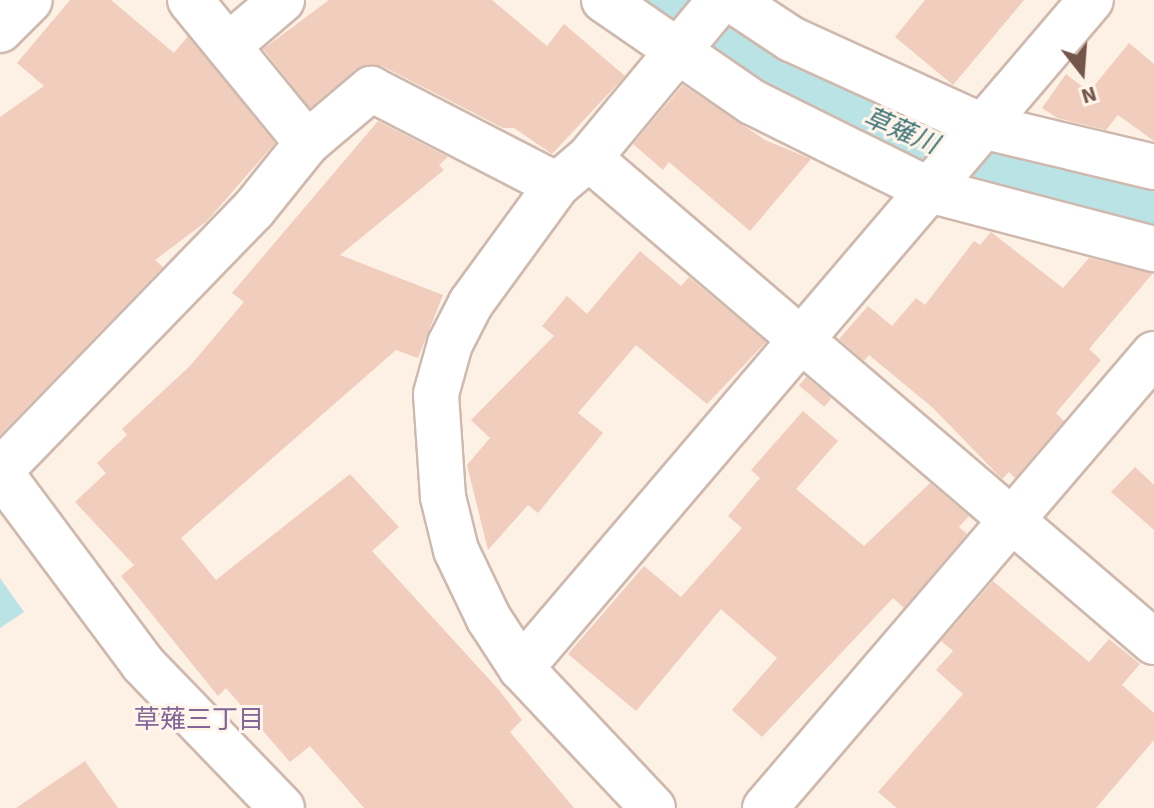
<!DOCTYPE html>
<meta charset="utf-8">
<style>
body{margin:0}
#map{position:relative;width:1154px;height:808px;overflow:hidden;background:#fcf1e4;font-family:"Source Sans 3","Noto Sans JP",sans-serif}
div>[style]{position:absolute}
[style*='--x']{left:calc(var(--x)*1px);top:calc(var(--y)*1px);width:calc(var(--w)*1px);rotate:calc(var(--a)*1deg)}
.water>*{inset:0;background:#b9e3e5}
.river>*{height:80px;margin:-40px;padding:0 40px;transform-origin:40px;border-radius:40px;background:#b9e3e5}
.building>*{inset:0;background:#f1cdbd;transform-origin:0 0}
.roads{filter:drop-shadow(2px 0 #cfb9ae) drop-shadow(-2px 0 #cfb9ae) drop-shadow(0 2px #cfb9ae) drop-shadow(0 -2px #cfb9ae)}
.street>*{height:44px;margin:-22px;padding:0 22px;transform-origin:22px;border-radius:22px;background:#fff}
span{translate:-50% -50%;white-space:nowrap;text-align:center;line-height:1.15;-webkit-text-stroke:6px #fff5eb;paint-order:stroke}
.water-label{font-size:26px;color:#3f7579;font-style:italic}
.neighbourhood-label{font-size:26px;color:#826697}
.north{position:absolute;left:1042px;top:32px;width:80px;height:80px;-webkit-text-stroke:6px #fff5eb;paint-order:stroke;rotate:163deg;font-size:22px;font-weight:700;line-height:32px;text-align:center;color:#74554a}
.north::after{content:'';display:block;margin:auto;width:28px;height:36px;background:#74554a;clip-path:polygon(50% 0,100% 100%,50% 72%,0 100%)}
</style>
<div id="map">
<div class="water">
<div style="clip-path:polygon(0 578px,24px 612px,0 628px)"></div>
</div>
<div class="river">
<div style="--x:674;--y:0;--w:150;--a:35.5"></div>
<div style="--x:796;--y:87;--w:219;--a:22.8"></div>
<div style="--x:998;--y:172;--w:159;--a:10.9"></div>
</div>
<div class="building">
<div style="clip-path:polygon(70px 0,111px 0,174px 53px,188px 36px,275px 143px,207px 221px,155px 260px,163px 267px,0 435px,0 117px,44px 86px,17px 63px)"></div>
<div style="clip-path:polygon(329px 0,492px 0,547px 46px,564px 24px,625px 76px,552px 154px,514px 128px,503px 128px,382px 66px,356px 69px,310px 108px,263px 49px)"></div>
<div style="clip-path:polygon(925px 0,1024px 0,953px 85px,895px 37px)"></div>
<div style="clip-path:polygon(1129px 43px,1154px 64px,1154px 141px,1118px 115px,1106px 130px,1057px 118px,1042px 108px,1066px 74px,1089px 92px)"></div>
<div style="clip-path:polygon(683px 85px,765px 140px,811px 159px,750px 231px,669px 162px,663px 170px,633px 144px)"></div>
<div style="clip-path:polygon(378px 121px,448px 157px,439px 165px,444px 170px,340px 255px,443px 295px,418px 358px,396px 350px,181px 538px,216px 580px,350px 474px,399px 527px,372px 551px,499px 690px,522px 720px,510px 732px,574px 808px,364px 808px,310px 746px,290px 762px,226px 688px,218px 696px,121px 576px,134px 565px,75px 502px,106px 473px,97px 463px,127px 435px,122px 429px,189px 367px,244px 302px,232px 293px)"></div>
<div style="clip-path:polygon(991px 232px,1063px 288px,1089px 258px,1153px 273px,1089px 349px,1101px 360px,1056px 413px,1064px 421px,1015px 478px,1009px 472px,1002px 479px,933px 408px,869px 355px,864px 361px,839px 339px,868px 306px,892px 326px,916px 298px,925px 305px,974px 241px,980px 245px)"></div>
<div style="clip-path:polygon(640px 251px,681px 286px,689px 277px,766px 342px,707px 404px,636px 345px,578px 413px,603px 433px,538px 513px,528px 505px,488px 550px,467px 465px,490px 438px,471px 420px,554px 336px,542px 326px,567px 296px,587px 314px)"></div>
<div style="left:806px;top:377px;width:33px;height:11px;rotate:40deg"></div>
<div style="clip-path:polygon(803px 411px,838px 441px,796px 489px,864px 546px,930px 483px,969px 516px,959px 527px,967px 534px,904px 608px,893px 598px,762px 737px,732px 710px,777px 658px,721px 609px,636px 711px,568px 654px,644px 566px,681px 597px,742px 528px,728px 516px,760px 478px,751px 470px)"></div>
<div style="clip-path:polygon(1135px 467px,1154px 485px,1154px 530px,1111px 492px)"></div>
<div style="clip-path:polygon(993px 581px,1089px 662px,1109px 639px,1140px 664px,1122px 685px,1154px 713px,1154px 740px,1096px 808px,897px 808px,878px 792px,963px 694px,936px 670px,953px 651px,941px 641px)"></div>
<div style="clip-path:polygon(85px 761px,118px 808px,16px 808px)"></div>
</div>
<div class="roads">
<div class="street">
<div style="--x:190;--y:0;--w:185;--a:50.7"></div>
<div style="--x:604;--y:0;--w:180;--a:34.6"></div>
<div style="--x:752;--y:102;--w:198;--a:26.4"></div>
<div style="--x:929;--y:190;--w:233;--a:14.7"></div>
<div style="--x:732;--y:0;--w:71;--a:33.5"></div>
<div style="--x:791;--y:39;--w:210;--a:24.5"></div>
<div style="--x:982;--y:126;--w:177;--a:13.4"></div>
<div style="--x:0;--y:30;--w:42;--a:-45"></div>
<div style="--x:228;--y:46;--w:71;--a:-40.4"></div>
<div style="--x:589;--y:158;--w:744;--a:40.58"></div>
<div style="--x:0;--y:471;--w:365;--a:-45.9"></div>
<div style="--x:254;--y:209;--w:85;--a:-51.2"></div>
<div style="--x:307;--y:143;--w:84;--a:-40.2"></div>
<div style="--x:371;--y:89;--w:209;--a:27.3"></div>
<div style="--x:0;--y:472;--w:239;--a:53.3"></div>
<div style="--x:143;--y:664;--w:200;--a:46"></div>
<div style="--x:521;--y:668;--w:878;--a:-49.53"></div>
<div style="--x:653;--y:808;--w:192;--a:-133.3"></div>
<div style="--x:521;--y:668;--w:59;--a:-123.1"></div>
<div style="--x:489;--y:619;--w:76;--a:-115.6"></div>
<div style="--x:456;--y:550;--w:55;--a:-103.8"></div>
<div style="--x:443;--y:497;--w:103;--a:-93.9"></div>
<div style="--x:436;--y:394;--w:52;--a:-74.4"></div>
<div style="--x:450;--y:344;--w:46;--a:-62.9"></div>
<div style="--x:471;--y:303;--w:146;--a:-53.9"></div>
<div style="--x:557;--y:185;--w:42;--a:-40.2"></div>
<div style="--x:589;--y:158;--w:205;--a:-50.3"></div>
<div style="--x:765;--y:808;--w:598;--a:-49.41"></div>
</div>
</div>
<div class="water-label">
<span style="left:901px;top:131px;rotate:23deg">草薙川</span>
</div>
<div class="neighbourhood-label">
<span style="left:199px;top:720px">草薙三丁目</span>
</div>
<div class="north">N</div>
</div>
